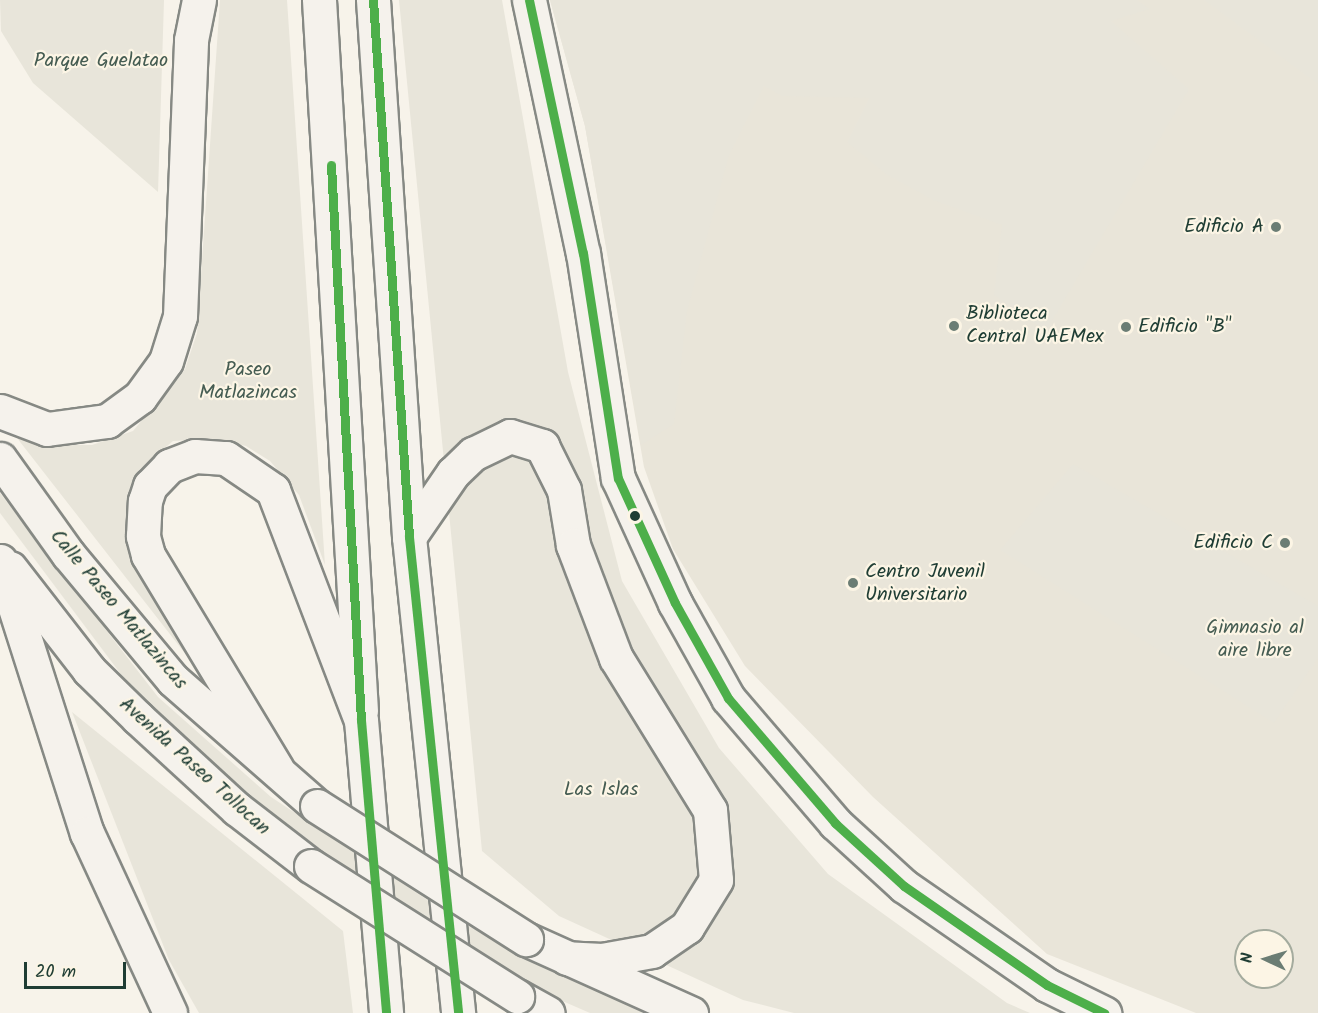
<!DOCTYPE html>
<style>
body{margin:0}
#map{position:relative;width:1318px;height:1013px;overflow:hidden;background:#f7f3ea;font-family:Kalam,sans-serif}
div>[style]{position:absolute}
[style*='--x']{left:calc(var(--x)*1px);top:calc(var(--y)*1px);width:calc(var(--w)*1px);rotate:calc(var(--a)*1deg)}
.built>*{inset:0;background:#e9e5d9}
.green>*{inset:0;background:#e8e5da}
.roads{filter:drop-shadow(2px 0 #868984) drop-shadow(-2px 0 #868984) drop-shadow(0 2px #868984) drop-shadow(0 -2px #868984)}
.secondary>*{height:33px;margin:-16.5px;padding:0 16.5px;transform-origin:16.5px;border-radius:16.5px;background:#f5f2ec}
.primary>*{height:33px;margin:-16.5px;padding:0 16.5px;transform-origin:16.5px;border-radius:16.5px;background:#f5f2ec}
.highway>*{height:33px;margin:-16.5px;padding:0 16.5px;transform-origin:16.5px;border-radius:16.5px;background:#f5f2ec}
.bridges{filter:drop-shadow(2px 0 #868984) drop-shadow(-2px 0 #868984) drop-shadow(0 2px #868984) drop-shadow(0 -2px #868984)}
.highway-bridge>*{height:33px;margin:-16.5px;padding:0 16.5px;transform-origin:16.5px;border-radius:16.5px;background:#f5f2ec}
.bus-1>*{height:9px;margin:-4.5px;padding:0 4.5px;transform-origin:4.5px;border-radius:4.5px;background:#4daf4a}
.dots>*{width:16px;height:16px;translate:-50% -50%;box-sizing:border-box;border:3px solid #fcf5e5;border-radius:50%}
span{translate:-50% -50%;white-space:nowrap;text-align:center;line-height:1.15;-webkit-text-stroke:4.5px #fcf5e5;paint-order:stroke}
.park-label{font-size:20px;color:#455c52}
.poi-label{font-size:20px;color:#1f3d34}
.right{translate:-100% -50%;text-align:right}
.left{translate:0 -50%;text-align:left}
.street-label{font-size:20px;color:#1f3d34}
.north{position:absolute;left:1234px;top:929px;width:60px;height:60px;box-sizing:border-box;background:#fcf5e5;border:2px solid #a4ab9e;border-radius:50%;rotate:274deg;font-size:16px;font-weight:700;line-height:24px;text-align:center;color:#1f3d34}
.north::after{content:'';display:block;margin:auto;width:21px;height:27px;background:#6b7d74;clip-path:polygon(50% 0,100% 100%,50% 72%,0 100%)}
.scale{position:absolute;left:24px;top:962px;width:102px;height:27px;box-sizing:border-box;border:3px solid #1f3d34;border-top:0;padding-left:8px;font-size:18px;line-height:21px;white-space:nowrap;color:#1f3d34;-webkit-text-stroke:4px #fcf5e5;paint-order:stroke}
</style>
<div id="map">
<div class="built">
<div style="clip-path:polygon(evenodd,550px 0,1318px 0,1318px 1013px,1196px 1013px,1047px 954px,873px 797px,745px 666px,673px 549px,644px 467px,585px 126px,550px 0,1246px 941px,1282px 941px,1282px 977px,1246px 977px,1246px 941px)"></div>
</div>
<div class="green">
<div style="clip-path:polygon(0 0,164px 0,158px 192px,33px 83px,1px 31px)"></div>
<div style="clip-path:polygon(220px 0,287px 0,325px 565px,299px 495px,270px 461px,246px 446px,216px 439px,173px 441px,140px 469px,126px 505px,127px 548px,201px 674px,17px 438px,44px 445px,92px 445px,133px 431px,185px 369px,197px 333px)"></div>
<div style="clip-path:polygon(399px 0,502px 0,568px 372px,622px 581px,719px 748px,828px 874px,1007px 1003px,1030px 1013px,794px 1013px,743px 1000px,559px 916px,482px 851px)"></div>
<div style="clip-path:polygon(550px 0,1137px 0,1150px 9px,1111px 21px,1189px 89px,1046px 331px,994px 295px,1002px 225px,933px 200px,886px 174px,847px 142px,869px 98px,782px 96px,764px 86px,729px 155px,687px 311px,674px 424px,641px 445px,585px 126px)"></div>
<div style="clip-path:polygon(1204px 0,1318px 0,1318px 84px)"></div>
<div style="clip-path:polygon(1073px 464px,1318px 606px,1318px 658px,1274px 723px,1000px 550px)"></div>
<div style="clip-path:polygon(0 493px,158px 697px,271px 797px,464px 924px,650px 1013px,590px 1013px,537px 990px,356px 877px,226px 782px,135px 693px,0 513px)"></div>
<div style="clip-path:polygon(72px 712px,343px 931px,353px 1013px,199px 1013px,169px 960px)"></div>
</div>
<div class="roads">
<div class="secondary">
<div style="--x:319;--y:0;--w:712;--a:86.62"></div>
<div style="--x:373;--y:0;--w:538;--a:86.16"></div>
<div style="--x:529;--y:0;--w:259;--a:78"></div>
<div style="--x:583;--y:253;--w:228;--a:81.2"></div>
<div style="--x:618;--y:478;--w:137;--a:65.5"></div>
<div style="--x:675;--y:603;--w:109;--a:60.8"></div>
<div style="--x:728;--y:698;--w:165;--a:49.4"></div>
<div style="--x:835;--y:823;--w:93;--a:42.4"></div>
<div style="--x:904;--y:886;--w:174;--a:34.7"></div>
<div style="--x:1047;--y:985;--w:64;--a:26.2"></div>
</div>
<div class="primary">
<div style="--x:409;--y:537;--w:479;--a:84.1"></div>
<div style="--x:361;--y:720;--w:294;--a:85.1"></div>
</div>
<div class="highway">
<div style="--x:0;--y:411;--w:50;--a:21"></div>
<div style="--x:47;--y:429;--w:61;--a:-7.6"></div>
<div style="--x:107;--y:421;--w:41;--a:-36"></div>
<div style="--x:140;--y:397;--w:44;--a:-54.2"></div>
<div style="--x:166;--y:361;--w:47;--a:-72.7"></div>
<div style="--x:180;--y:316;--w:276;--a:-87.7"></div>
<div style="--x:191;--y:40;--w:41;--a:-78.7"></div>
<div style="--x:0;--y:459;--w:117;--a:54.4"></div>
<div style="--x:68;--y:554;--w:164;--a:50.2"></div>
<div style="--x:173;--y:680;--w:191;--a:41.2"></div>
<div style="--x:409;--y:537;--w:78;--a:-55.5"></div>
<div style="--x:453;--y:473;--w:28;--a:-44"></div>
<div style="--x:473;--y:454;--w:41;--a:-25.9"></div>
<div style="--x:510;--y:436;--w:34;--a:17"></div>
<div style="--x:542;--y:446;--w:49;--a:63.4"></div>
<div style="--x:564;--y:490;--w:56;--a:80.7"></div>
<div style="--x:573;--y:545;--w:121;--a:69.2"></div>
<div style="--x:616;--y:658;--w:179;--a:58.3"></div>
<div style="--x:710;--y:810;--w:70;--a:85.1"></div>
<div style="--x:716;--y:880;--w:55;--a:121.7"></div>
<div style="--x:687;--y:927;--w:42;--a:145.6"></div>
<div style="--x:652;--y:951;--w:51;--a:169.8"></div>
<div style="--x:602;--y:960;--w:35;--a:-177"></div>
<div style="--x:0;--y:561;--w:286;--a:72.3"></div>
<div style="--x:87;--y:833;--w:198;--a:65.2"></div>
<div style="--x:10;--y:568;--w:129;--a:52.2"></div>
<div style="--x:89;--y:670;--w:69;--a:44.4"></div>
<div style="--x:138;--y:718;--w:134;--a:42.6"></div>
<div style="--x:237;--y:809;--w:93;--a:37.6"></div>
<div style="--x:277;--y:769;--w:250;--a:-121.1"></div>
<div style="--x:148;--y:555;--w:20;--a:-105"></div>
<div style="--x:143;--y:536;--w:35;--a:-87"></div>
<div style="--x:145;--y:501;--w:16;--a:-72"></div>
<div style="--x:150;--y:486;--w:28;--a:-46"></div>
<div style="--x:169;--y:466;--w:28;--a:-21"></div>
<div style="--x:195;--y:456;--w:31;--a:4"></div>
<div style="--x:226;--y:458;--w:57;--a:34.2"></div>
<div style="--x:273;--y:490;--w:246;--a:69.1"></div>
<div style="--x:526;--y:939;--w:181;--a:24.2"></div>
<div style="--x:517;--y:996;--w:35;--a:29"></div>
</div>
</div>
<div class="bridges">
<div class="highway-bridge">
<div style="--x:317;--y:806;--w:248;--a:32.5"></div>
<div style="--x:311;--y:866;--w:244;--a:32.3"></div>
</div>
</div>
<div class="bus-1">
<div style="--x:373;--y:0;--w:538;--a:86.16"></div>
<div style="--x:409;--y:537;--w:479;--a:84.1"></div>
<div style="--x:529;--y:0;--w:259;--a:78"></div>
<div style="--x:583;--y:253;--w:228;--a:81.2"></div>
<div style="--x:618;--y:478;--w:137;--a:65.5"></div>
<div style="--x:675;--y:603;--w:109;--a:60.8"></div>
<div style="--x:728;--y:698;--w:165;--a:49.4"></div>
<div style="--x:835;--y:823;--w:93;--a:42.4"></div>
<div style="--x:904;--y:886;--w:174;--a:34.7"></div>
<div style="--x:1047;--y:985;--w:64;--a:26.2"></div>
<div style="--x:331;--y:165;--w:556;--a:86.91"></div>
<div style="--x:361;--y:720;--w:294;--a:85.1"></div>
</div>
<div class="dots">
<div style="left:1276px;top:227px;background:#6b7d74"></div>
<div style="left:954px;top:326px;background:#6b7d74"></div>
<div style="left:1126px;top:327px;background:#6b7d74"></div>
<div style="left:635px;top:516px;background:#1f3d34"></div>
<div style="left:1285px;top:543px;background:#6b7d74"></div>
<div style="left:853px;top:583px;background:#6b7d74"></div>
</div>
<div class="park-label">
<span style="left:101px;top:61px">Parque Guelatao</span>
<span style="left:248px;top:382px">Paseo<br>Matlazincas</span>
<span style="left:1255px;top:640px">Gimnasio al<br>aire libre</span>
<span style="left:601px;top:790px">Las Islas</span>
</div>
<div class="poi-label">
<span class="right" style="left:1264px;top:227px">Edificio A</span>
<span class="left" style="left:966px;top:326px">Biblioteca<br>Central UAEMex</span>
<span class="left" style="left:1138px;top:327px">Edificio "B"</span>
<span class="right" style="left:1273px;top:543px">Edificio C</span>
<span class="left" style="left:865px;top:584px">Centro Juvenil<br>Universitario</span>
</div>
<div class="street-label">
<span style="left:118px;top:610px;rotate:50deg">Calle Paseo Matlazincas</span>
<span style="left:194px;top:767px;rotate:42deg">Avenida Paseo Tollocan</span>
</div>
<div class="north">N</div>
<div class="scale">20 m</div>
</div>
